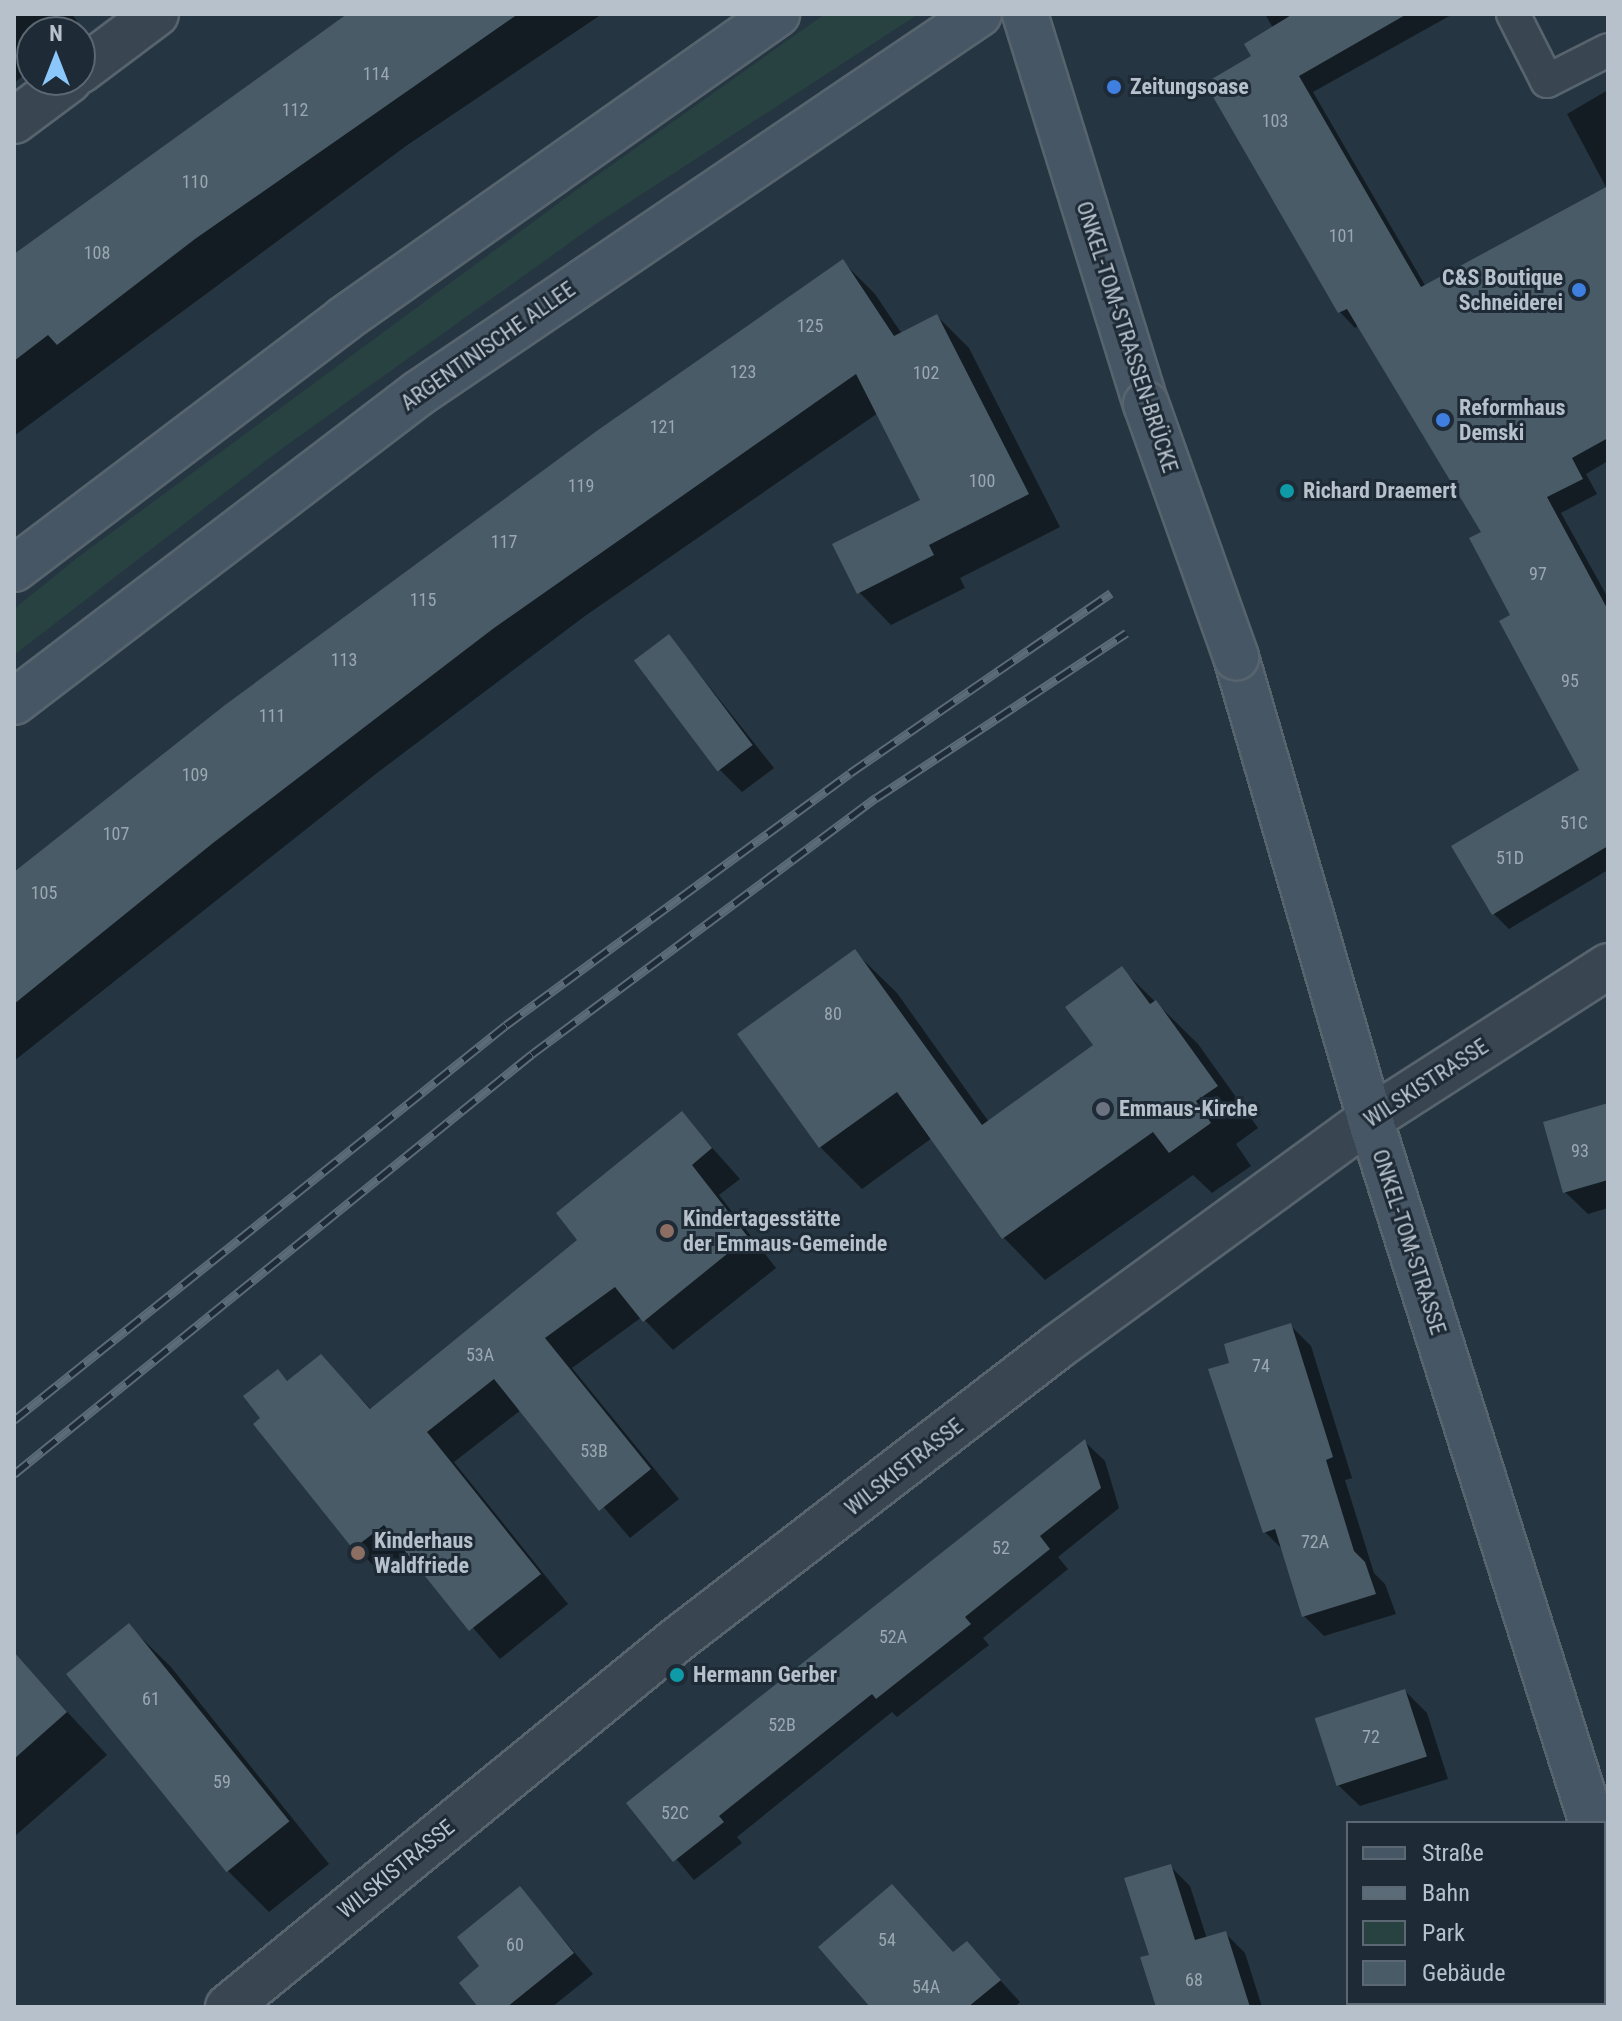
<!DOCTYPE html>
<meta charset="utf-8">
<style>
body{margin:0}
#map{position:relative;width:1622px;height:2021px;overflow:hidden;background:#253541;font-family:"Roboto Condensed",sans-serif}
div>[style]{position:absolute}
[style*='--x']{left:calc(var(--x)*1px);top:calc(var(--y)*1px);width:calc(var(--w)*1px);rotate:calc(var(--a)*1deg)}
.green>*{inset:0;background:#274241}
.shadow>*{inset:0;background:#0007}
.building>*{inset:0;background:#495b67;transform-origin:0 0}
.roads{filter:drop-shadow(2px 0 #57646e) drop-shadow(-2px 0 #57646e) drop-shadow(0 2px #57646e) drop-shadow(0 -2px #57646e)}
.service>*{height:32px;margin:-16px;padding:0 16px;transform-origin:16px;border-radius:16px;background:#394651}
.minor>*{height:44px;margin:-22px;padding:0 22px;transform-origin:22px;border-radius:22px;background:#394651}
.secondary>*{height:44px;margin:-22px;padding:0 22px;transform-origin:22px;border-radius:22px;background:#475664}
.rail>*{height:9px;margin-top:-4.5px;transform-origin:0;background:repeating-linear-gradient(90deg,#1e2b36 0 18px,#5b6b78 0 36px);box-sizing:border-box;border-block:2px solid #5b6b78}
.bridges{filter:drop-shadow(2px 0 #57646e) drop-shadow(-2px 0 #57646e) drop-shadow(0 2px #57646e) drop-shadow(0 -2px #57646e)}
.secondary-bridge>*{height:44px;margin:-22px;padding:0 22px;transform-origin:22px;border-radius:22px;background:#475664}
.dots>*{width:22px;height:22px;translate:-50% -50%;box-sizing:border-box;border:4px solid #1e2b36;border-radius:50%}
span{translate:-50% -50%;white-space:nowrap;text-align:center;line-height:1.15;-webkit-text-stroke:6px #1e2b36;paint-order:stroke}
.number-label{font-size:18px;color:#9ba8b2}
.number-label span{-webkit-text-stroke-width:0}
.poi-label{font-size:22px;color:#b6c1cb;font-weight:700}
.left{translate:0 -50%;text-align:left}
.right{translate:-100% -50%;text-align:right}
.street-label{font-size:22px;color:#b6c1cb}
.frame{position:absolute;inset:0;border:16px solid #b6c1cb;pointer-events:none}
.legend{position:absolute;left:1346px;top:1821px;width:260px;height:184px;box-sizing:border-box;background:#1e2b36;border:2px solid #5b6772;margin:0;padding:10px 14px;list-style:none;font-size:24px;color:#b6c1cb}
.legend li{display:flex;align-items:center;gap:16px;height:40px}
.legend b{width:40px;border:2px solid #5b6772}
.north{position:absolute;left:16px;top:16px;width:80px;height:80px;box-sizing:border-box;background:#1e2b36;border:2px solid #5b6772;border-radius:50%;rotate:0deg;font-size:22px;font-weight:700;line-height:32px;text-align:center;color:#b6c1cb}
.north::after{content:'';display:block;margin:auto;width:28px;height:36px;background:#8bc7fb;clip-path:polygon(50% 0,100% 100%,50% 72%,0 100%)}
</style>
<div id="map">
<div class="green">
<div style="clip-path:polygon(825px 14px,917px 15px,596px 224px,280px 450px,14px 655px,14px 609px,77px 558px,575px 191px)"></div>
</div>
<div class="shadow">
<div style="clip-path:polygon(14px 14px,72px 14px,84px 31px,32px 32px,32px 69px,14px 83px)"></div>
<div style="clip-path:polygon(357px 14px,602px 14px,406px 146px,14px 436px,14px 257px)"></div>
<div style="clip-path:polygon(1265px 14px,1453px 14px,1313px 92px,1426px 287px,1607px 189px,1567px 114px,1608px 90px,1608px 461px,1586px 474px,1597px 494px,1561px 513px,1608px 598px,1608px 870px,1509px 929px,1494px 914px,1582px 771px,1513px 616px,1484px 533px,1359px 325px,1355px 328px,1340px 312px,1207px 84px,1253px 56px,1273px 28px)"></div>
<div style="clip-path:polygon(843px 262px,875px 294px,902px 334px,937px 316px,969px 348px,1060px 527px,960px 578px,965px 588px,891px 625px,859px 592px,922px 500px,878px 413px,585px 616px,377px 773px,14px 1061px,14px 875px)"></div>
<div style="clip-path:polygon(669px 636px,774px 768px,742px 792px,720px 770px)"></div>
<div style="clip-path:polygon(855px 952px,897px 993px,989px 1122px,1095px 1045px,1122px 969px,1198px 1044px,1258px 1128px,1236px 1144px,1251px 1166px,1212px 1193px,1193px 1175px,1045px 1280px,1004px 1238px,932px 1138px,862px 1189px,820px 1147px,740px 1034px)"></div>
<div style="clip-path:polygon(1608px 1106px,1608px 1208px,1588px 1214px,1565px 1192px)"></div>
<div style="clip-path:polygon(682px 1114px,740px 1179px,719px 1195px,776px 1268px,673px 1350px,642px 1317px,572px 1368px,679px 1499px,630px 1538px,521px 1410px,454px 1462px,568px 1604px,500px 1659px,411px 1556px,384px 1576px,355px 1547px,288px 1382px,320px 1356px,372px 1410px,580px 1240px)"></div>
<div style="clip-path:polygon(1290px 1325px,1311px 1346px,1352px 1478px,1345px 1480px,1374px 1573px,1385px 1584px,1396px 1614px,1324px 1636px,1304px 1616px,1284px 1551px,1265px 1532px,1232px 1364px)"></div>
<div style="clip-path:polygon(1085px 1442px,1105px 1461px,1119px 1508px,1058px 1557px,1068px 1569px,983px 1638px,989px 1645px,897px 1717px,892px 1712px,737px 1837px,742px 1843px,694px 1880px,629px 1803px)"></div>
<div style="clip-path:polygon(129px 1626px,171px 1667px,329px 1864px,269px 1912px,228px 1871px,68px 1674px)"></div>
<div style="clip-path:polygon(14px 1654px,107px 1755px,14px 1837px)"></div>
<div style="clip-path:polygon(1405px 1691px,1427px 1713px,1448px 1779px,1360px 1806px,1337px 1784px)"></div>
<div style="clip-path:polygon(1170px 1866px,1190px 1886px,1207px 1939px,1225px 1933px,1245px 1953px,1262px 2007px,1158px 2007px,1151px 1956px)"></div>
<div style="clip-path:polygon(520px 1889px,593px 1974px,552px 2007px,481px 2007px,482px 1967px)"></div>
<div style="clip-path:polygon(967px 1944px,1020px 2002px,1015px 2007px,872px 2007px)"></div>
<div style="clip-path:polygon(1416px 2003px,1517px 2003px,1519px 2007px,1430px 2007px)"></div>
</div>
<div class="building">
<div style="clip-path:polygon(347px 14px,518px 14px,195px 239px,57px 345px,48px 335px,14px 361px,14px 254px)"></div>
<div style="clip-path:polygon(1293px 14px,1407px 14px,1299px 76px,1421px 287px,1608px 186px,1608px 438px,1572px 458px,1583px 479px,1547px 497px,1608px 610px,1608px 846px,1492px 915px,1451px 846px,1579px 770px,1499px 621px,1510px 615px,1469px 538px,1481px 532px,1347px 309px,1338px 313px,1205px 83px,1251px 56px,1244px 44px)"></div>
<div style="clip-path:polygon(843px 259px,894px 336px,937px 314px,1029px 494px,929px 545px,934px 555px,857px 594px,832px 544px,920px 500px,856px 374px,494px 628px,213px 843px,14px 1004px,14px 872px,225px 705px,598px 430px)"></div>
<div style="left:669px;top:634px;width:139px;height:44px;rotate:53deg"></div>
<div style="clip-path:polygon(855px 949px,982px 1125px,1093px 1045px,1065px 1007px,1122px 966px,1150px 1004px,1156px 1000px,1218px 1086px,1196px 1101px,1211px 1123px,1169px 1153px,1153px 1132px,1002px 1239px,897px 1092px,819px 1148px,737px 1034px)"></div>
<div style="clip-path:polygon(1608px 1103px,1608px 1180px,1563px 1193px,1543px 1122px)"></div>
<div style="clip-path:polygon(682px 1111px,712px 1148px,692px 1165px,748px 1237px,643px 1322px,615px 1287px,545px 1338px,651px 1469px,599px 1511px,494px 1379px,427px 1432px,541px 1574px,469px 1631px,384px 1525px,353px 1549px,253px 1424px,260px 1418px,243px 1396px,278px 1369px,287px 1381px,321px 1354px,370px 1409px,577px 1240px,556px 1213px)"></div>
<div style="clip-path:polygon(1291px 1323px,1333px 1457px,1326px 1460px,1354px 1551px,1365px 1562px,1376px 1594px,1302px 1617px,1275px 1529px,1263px 1533px,1208px 1369px,1229px 1363px,1224px 1344px)"></div>
<div style="clip-path:polygon(1085px 1439px,1101px 1488px,1040px 1536px,1050px 1549px,965px 1617px,971px 1624px,876px 1699px,872px 1694px,719px 1816px,724px 1822px,673px 1862px,626px 1803px)"></div>
<div style="left:129px;top:1623px;width:255px;height:81px;rotate:51deg"></div>
<div style="clip-path:polygon(14px 1652px,67px 1712px,14px 1759px)"></div>
<div style="left:1405px;top:1689px;width:71px;height:95px;rotate:72deg"></div>
<div style="clip-path:polygon(1171px 1864px,1195px 1940px,1226px 1931px,1250px 2007px,1156px 2007px,1140px 1957px,1149px 1955px,1124px 1878px)"></div>
<div style="clip-path:polygon(892px 1884px,953px 1952px,967px 1941px,1001px 1980px,968px 2007px,870px 2007px,818px 1947px)"></div>
<div style="clip-path:polygon(520px 1886px,574px 1953px,507px 2007px,478px 2007px,459px 1983px,479px 1966px,457px 1937px)"></div>
</div>
<div class="roads">
<div class="service">
<div style="--x:1513;--y:14;--w:75;--a:63.1"></div>
<div style="--x:1547;--y:81;--w:68;--a:-26.9"></div>
</div>
<div class="minor">
<div style="--x:80;--y:71;--w:95;--a:-36.9"></div>
<div style="--x:14;--y:121;--w:69;--a:-36.7"></div>
<div style="--x:228;--y:2007;--w:581;--a:-39.28"></div>
<div style="--x:678;--y:1639;--w:478;--a:-37.6"></div>
<div style="--x:1057;--y:1347;--w:387;--a:-36.1"></div>
<div style="--x:1370;--y:1119;--w:283;--a:-32.7"></div>
</div>
<div class="secondary">
<div style="--x:1025;--y:14;--w:408;--a:72.8"></div>
<div style="--x:14;--y:569;--w:414;--a:-37.1"></div>
<div style="--x:344;--y:319;--w:530;--a:-35.16"></div>
<div style="--x:1236;--y:657;--w:481;--a:73.8"></div>
<div style="--x:1370;--y:1119;--w:738;--a:72.5"></div>
<div style="--x:14;--y:702;--w:509;--a:-37.34"></div>
<div style="--x:419;--y:393;--w:676;--a:-34.09"></div>
<div style="--x:1604;--y:1860;--w:13;--a:72"></div>
</div>
</div>
<div class="rail">
<div style="--x:14;--y:1420;--w:631;--a:-38.76"></div>
<div style="--x:506;--y:1025;--w:426;--a:-36.2"></div>
<div style="--x:850;--y:773;--w:317;--a:-34.6"></div>
<div style="--x:14;--y:1474;--w:667;--a:-39.04"></div>
<div style="--x:532;--y:1054;--w:429;--a:-36.7"></div>
<div style="--x:876;--y:798;--w:300;--a:-33.4"></div>
</div>
<div class="bridges">
<div class="secondary-bridge">
<div style="--x:1146;--y:404;--w:269;--a:70.4"></div>
</div>
</div>
<div class="dots">
<div style="left:1114px;top:87px;background:#3f7fe0"></div>
<div style="left:1579px;top:290px;background:#3f7fe0"></div>
<div style="left:1443px;top:420px;background:#3f7fe0"></div>
<div style="left:1287px;top:491px;background:#0f9aa8"></div>
<div style="left:1103px;top:1109px;background:#6b7280"></div>
<div style="left:667px;top:1231px;background:#8d6e63"></div>
<div style="left:358px;top:1553px;background:#8d6e63"></div>
<div style="left:677px;top:1675px;background:#0f9aa8"></div>
</div>
<div class="number-label">
<span style="left:376px;top:74px">114</span>
<span style="left:295px;top:110px">112</span>
<span style="left:1275px;top:121px">103</span>
<span style="left:195px;top:182px">110</span>
<span style="left:1342px;top:236px">101</span>
<span style="left:97px;top:253px">108</span>
<span style="left:810px;top:326px">125</span>
<span style="left:743px;top:372px">123</span>
<span style="left:926px;top:373px">102</span>
<span style="left:663px;top:427px">121</span>
<span style="left:982px;top:481px">100</span>
<span style="left:581px;top:486px">119</span>
<span style="left:504px;top:542px">117</span>
<span style="left:1538px;top:574px">97</span>
<span style="left:423px;top:600px">115</span>
<span style="left:344px;top:660px">113</span>
<span style="left:1570px;top:681px">95</span>
<span style="left:272px;top:716px">111</span>
<span style="left:195px;top:775px">109</span>
<span style="left:1574px;top:823px">51C</span>
<span style="left:116px;top:834px">107</span>
<span style="left:1510px;top:858px">51D</span>
<span style="left:44px;top:893px">105</span>
<span style="left:833px;top:1014px">80</span>
<span style="left:1580px;top:1151px">93</span>
<span style="left:480px;top:1355px">53A</span>
<span style="left:1261px;top:1366px">74</span>
<span style="left:594px;top:1451px">53B</span>
<span style="left:1315px;top:1542px">72A</span>
<span style="left:1001px;top:1548px">52</span>
<span style="left:893px;top:1637px">52A</span>
<span style="left:151px;top:1699px">61</span>
<span style="left:782px;top:1725px">52B</span>
<span style="left:1371px;top:1737px">72</span>
<span style="left:222px;top:1782px">59</span>
<span style="left:675px;top:1813px">52C</span>
<span style="left:887px;top:1940px">54</span>
<span style="left:515px;top:1945px">60</span>
<span style="left:1194px;top:1980px">68</span>
<span style="left:926px;top:1987px">54A</span>
</div>
<div class="poi-label">
<span class="left" style="left:1130px;top:87px">Zeitungsoase</span>
<span class="right" style="left:1563px;top:290px">C&amp;S Boutique<br>Schneiderei</span>
<span class="left" style="left:1459px;top:420px">Reformhaus<br>Demski</span>
<span class="left" style="left:1303px;top:491px">Richard Draemert</span>
<span class="left" style="left:1119px;top:1109px">Emmaus-Kirche</span>
<span class="left" style="left:683px;top:1231px">Kindertagesstätte<br>der Emmaus-Gemeinde</span>
<span class="left" style="left:374px;top:1553px">Kinderhaus<br>Waldfriede</span>
<span class="left" style="left:693px;top:1675px">Hermann Gerber</span>
</div>
<div class="street-label">
<span style="left:1127px;top:337px;rotate:72deg">ONKEL-TOM-STRASSEN-BRÜCKE</span>
<span style="left:488px;top:346px;rotate:-35deg">ARGENTINISCHE ALLEE</span>
<span style="left:1426px;top:1083px;rotate:-33deg">WILSKISTRASSE</span>
<span style="left:1409px;top:1242px;rotate:72deg">ONKEL-TOM-STRASSE</span>
<span style="left:904px;top:1467px;rotate:-38deg">WILSKISTRASSE</span>
<span style="left:396px;top:1869px;rotate:-39deg">WILSKISTRASSE</span>
</div>
<div class="frame"></div>
<ul class="legend">
<li><b style="height:10px;background:#475664"></b>Straße</li>
<li><b style="height:10px;background:#5b6b78"></b>Bahn</li>
<li><b style="height:22px;background:#274241"></b>Park</li>
<li><b style="height:22px;background:#495b67"></b>Gebäude</li>
</ul>
<div class="north">N</div>
</div>
